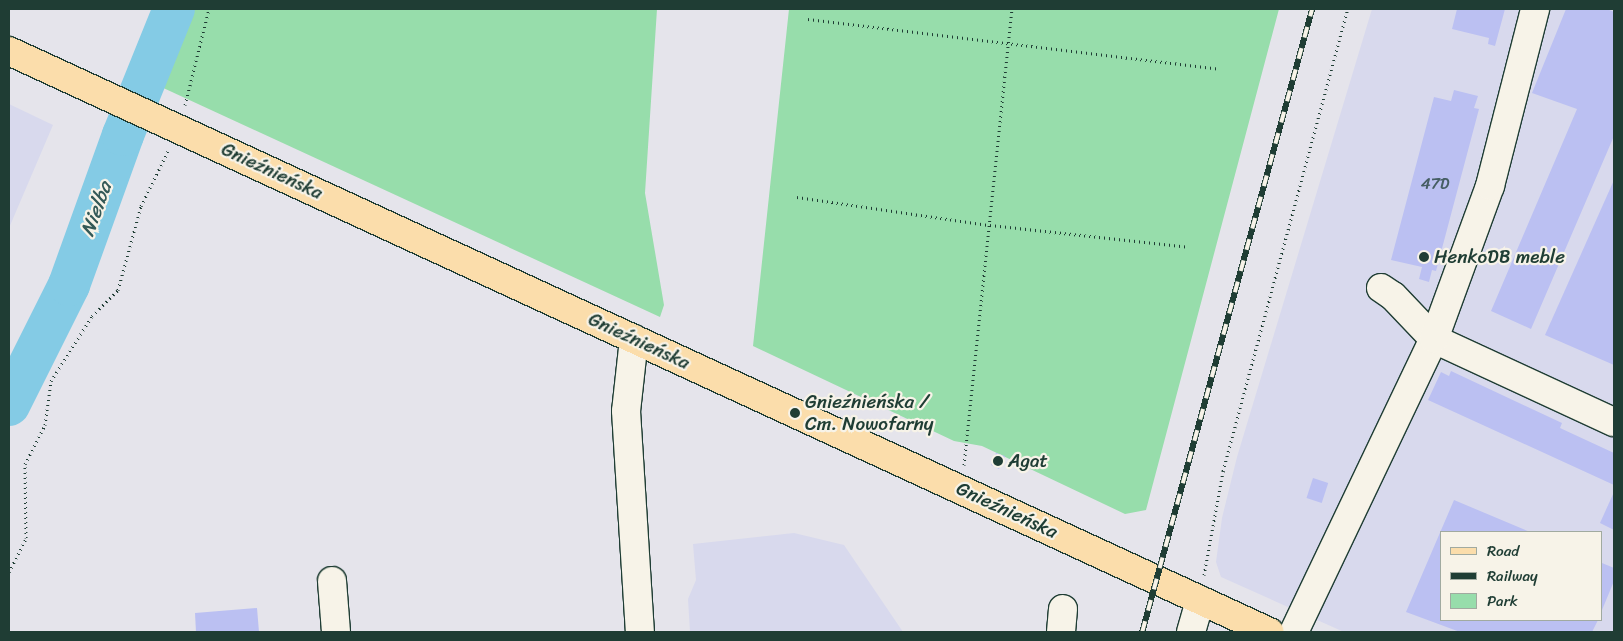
<!DOCTYPE html>
<meta charset="utf-8">
<style>
body{margin:0}
#map{position:relative;width:1623px;height:641px;overflow:hidden;background:#e5e4eb;font-family:Sriracha,sans-serif}
div>[style]{position:absolute}
[style*='--x']{left:calc(var(--x)*1px);top:calc(var(--y)*1px);width:calc(var(--w)*1px);rotate:calc(var(--a)*1deg)}
.built>*{inset:0;background:#d8d9ed}
.green>*{inset:0;background:#97ddab}
.water>*{inset:0;background:#84cbe5}
.river>*{height:42px;margin:-21px;padding:0 21px;transform-origin:21px;border-radius:21px;background:#84cbe5}
.building>*{inset:0;background:#bbc0f2;transform-origin:0 0}
.path>*{height:3px;margin-top:-1.5px;transform-origin:0;background:repeating-linear-gradient(90deg,#1f3d34 0 1px,transparent 0 5px)}
.roads{filter:drop-shadow(1px 0 #1f3d34) drop-shadow(-1px 0 #1f3d34) drop-shadow(0 1px #1f3d34) drop-shadow(0 -1px #1f3d34)}
.minor>*{height:28px;margin:-14px;padding:0 14px;transform-origin:14px;border-radius:14px;background:#f7f3e8}
.major>*{height:28px;margin:-14px;padding:0 14px;transform-origin:14px;border-radius:14px;background:#fbddab}
.rail>*{height:5.5px;margin-top:-2.75px;transform-origin:0;background:repeating-linear-gradient(90deg,#f7f3e8 0 11px,#1f3d34 0 22px);box-sizing:border-box;border-block:1px solid #1f3d34}
.dots>*{width:14px;height:14px;translate:-50% -50%;box-sizing:border-box;border:2px solid #f7f3e8;border-radius:50%}
span{translate:-50% -50%;white-space:nowrap;text-align:center;line-height:1.15;-webkit-text-stroke:4.5px #f7f3e8;paint-order:stroke}
.number-label{font-size:16px;color:#465e64}
.number-label span{-webkit-text-stroke-width:0}
.street-label{font-size:19px;color:#1f3d34}
.poi-label{font-size:19px;color:#1f3d34}
.left{translate:0 -50%;text-align:left}
.water-label{font-size:20px;color:#335957;font-style:italic}
.frame{position:absolute;inset:0;border:10px solid #1f3d34;pointer-events:none}
.legend{position:absolute;left:1440px;top:531px;width:162px;height:90px;box-sizing:border-box;background:#f7f3e8;border:1px solid #a1aaa0;margin:0;padding:6px 9px;list-style:none;font-size:15px;color:#1f3d34}
.legend li{display:flex;align-items:center;gap:10px;height:25px}
.legend b{width:25px;border:1px solid #a1aaa0}
</style>
<div id="map">
<div class="built">
<div style="clip-path:polygon(evenodd,1372px 9px,1614px 9px,1614px 632px,1344px 632px,1221px 577px,1216px 562px,1222px 518px,1237px 457px,1372px 9px,1442px 532px,1602px 532px,1602px 620px,1442px 620px,1442px 532px)"></div>
<div style="clip-path:polygon(9px 104px,53px 125px,9px 228px)"></div>
<div style="clip-path:polygon(794px 533px,844px 545px,903px 632px,690px 632px,688px 599px,696px 580px,693px 544px)"></div>
</div>
<div class="green">
<div style="clip-path:polygon(188px 9px,657px 9px,645px 193px,664px 305px,660px 317px,159px 86px)"></div>
<div style="clip-path:polygon(789px 9px,1279px 9px,1146px 510px,1125px 514px,982px 446px,954px 441px,753px 346px)"></div>
</div>
<div class="water">
<div style="clip-path:polygon(164px 9px,188px 9px,159px 86px,133px 74px)"></div>
</div>
<div class="river">
<div style="--x:9;--y:405;--w:134;--a:-63.4"></div>
<div style="--x:69;--y:285;--w:159;--a:-70.2"></div>
<div style="--x:123;--y:135;--w:136;--a:-68"></div>
</div>
<div class="building">
<div style="clip-path:polygon(1457px 9px,1505px 9px,1495px 46px,1488px 44px,1489px 38px,1452px 29px)"></div>
<div style="clip-path:polygon(1566px 9px,1607px 9px,1614px 12px,1614px 136px,1531px 329px,1491px 311px,1577px 109px,1532px 93px)"></div>
<div style="clip-path:polygon(1454px 90px,1478px 96px,1474px 108px,1479px 109px,1436px 271px,1432px 270px,1429px 282px,1419px 279px,1422px 267px,1391px 260px,1434px 97px,1451px 101px)"></div>
<div style="clip-path:polygon(1614px 180px,1614px 365px,1545px 335px)"></div>
<div style="clip-path:polygon(1451px 371px,1562px 423px,1560px 428px,1614px 453px,1614px 485px,1428px 400px,1441px 372px,1449px 376px)"></div>
<div style="clip-path:polygon(996px 453px,1005px 456px,999px 469px,991px 465px)"></div>
<div style="left:1313px;top:478px;width:16px;height:21px;rotate:18deg"></div>
<div style="clip-path:polygon(1614px 492px,1614px 530px,1600px 523px)"></div>
<div style="clip-path:polygon(1454px 500px,1530px 532px,1442px 532px,1442px 620px,1598px 620px,1592px 632px,1460px 632px,1406px 612px)"></div>
<div style="clip-path:polygon(1602px 563px,1614px 568px,1614px 581px,1602px 610px)"></div>
<div style="clip-path:polygon(257px 608px,259px 632px,196px 632px,195px 613px)"></div>
</div>
<div class="path">
<div style="--x:808;--y:19;--w:414;--a:6.9"></div>
<div style="--x:185;--y:105;--w:99;--a:-76"></div>
<div style="--x:797;--y:197;--w:195;--a:8.3"></div>
<div style="--x:990;--y:225;--w:199;--a:6.3"></div>
<div style="--x:964;--y:465;--w:459;--a:-84"></div>
<div style="--x:9;--y:572;--w:38;--a:-63"></div>
<div style="--x:26;--y:538;--w:74;--a:-90.8"></div>
<div style="--x:25;--y:464;--w:44;--a:-62.9"></div>
<div style="--x:45;--y:425;--w:44;--a:-82.2"></div>
<div style="--x:51;--y:381;--w:77;--a:-57.8"></div>
<div style="--x:92;--y:316;--w:37;--a:-45"></div>
<div style="--x:118;--y:290;--w:87;--a:-74.7"></div>
<div style="--x:141;--y:206;--w:61;--a:-63.9"></div>
<div style="--x:1204;--y:575;--w:106;--a:-79.6"></div>
<div style="--x:1223;--y:471;--w:479;--a:-74.9"></div>
</div>
<div class="roads">
<div class="minor">
<div style="--x:1381;--y:288;--w:14;--a:34"></div>
<div style="--x:1393;--y:296;--w:59;--a:46.4"></div>
<div style="--x:1434;--y:339;--w:198;--a:24.8"></div>
<div style="--x:634;--y:339;--w:72;--a:96.3"></div>
<div style="--x:626;--y:411;--w:221;--a:86.4"></div>
<div style="--x:332;--y:581;--w:51;--a:85.5"></div>
<div style="--x:1061;--y:632;--w:23;--a:-85"></div>
<div style="--x:1191;--y:632;--w:33;--a:-74"></div>
<div style="--x:1294;--y:632;--w:325;--a:-64.5"></div>
<div style="--x:1434;--y:339;--w:163;--a:-69.9"></div>
<div style="--x:1490;--y:186;--w:183;--a:-75.7"></div>
</div>
<div class="major">
<div style="--x:9;--y:51;--w:1388;--a:24.75"></div>
</div>
</div>
<div class="rail">
<div style="--x:1142;--y:632;--w:646;--a:-74.74"></div>
</div>
<div class="dots">
<div style="left:1424px;top:257px;background:#1f3d34"></div>
<div style="left:795px;top:413px;background:#1f3d34"></div>
<div style="left:998px;top:461px;background:#1f3d34"></div>
</div>
<div class="number-label">
<span style="left:1435px;top:184px">47D</span>
</div>
<div class="street-label">
<span style="left:272px;top:171px;rotate:25deg">Gnieźnieńska</span>
<span style="left:639px;top:341px;rotate:25deg">Gnieźnieńska</span>
<span style="left:1007px;top:510px;rotate:25deg">Gnieźnieńska</span>
</div>
<div class="poi-label">
<span class="left" style="left:1434px;top:257px">HenkoDB meble</span>
<span class="left" style="left:805px;top:413px">Gnieźnieńska /<br>Cm. Nowofarny</span>
<span class="left" style="left:1008px;top:461px">Agat</span>
</div>
<div class="water-label">
<span style="left:96px;top:209px;rotate:-70deg">Nielba</span>
</div>
<div class="frame"></div>
<ul class="legend">
<li><b style="height:6px;background:#fbddab"></b>Road</li>
<li><b style="height:6px;background:#1f3d34"></b>Railway</li>
<li><b style="height:14px;background:#97ddab"></b>Park</li>
</ul>
</div>
